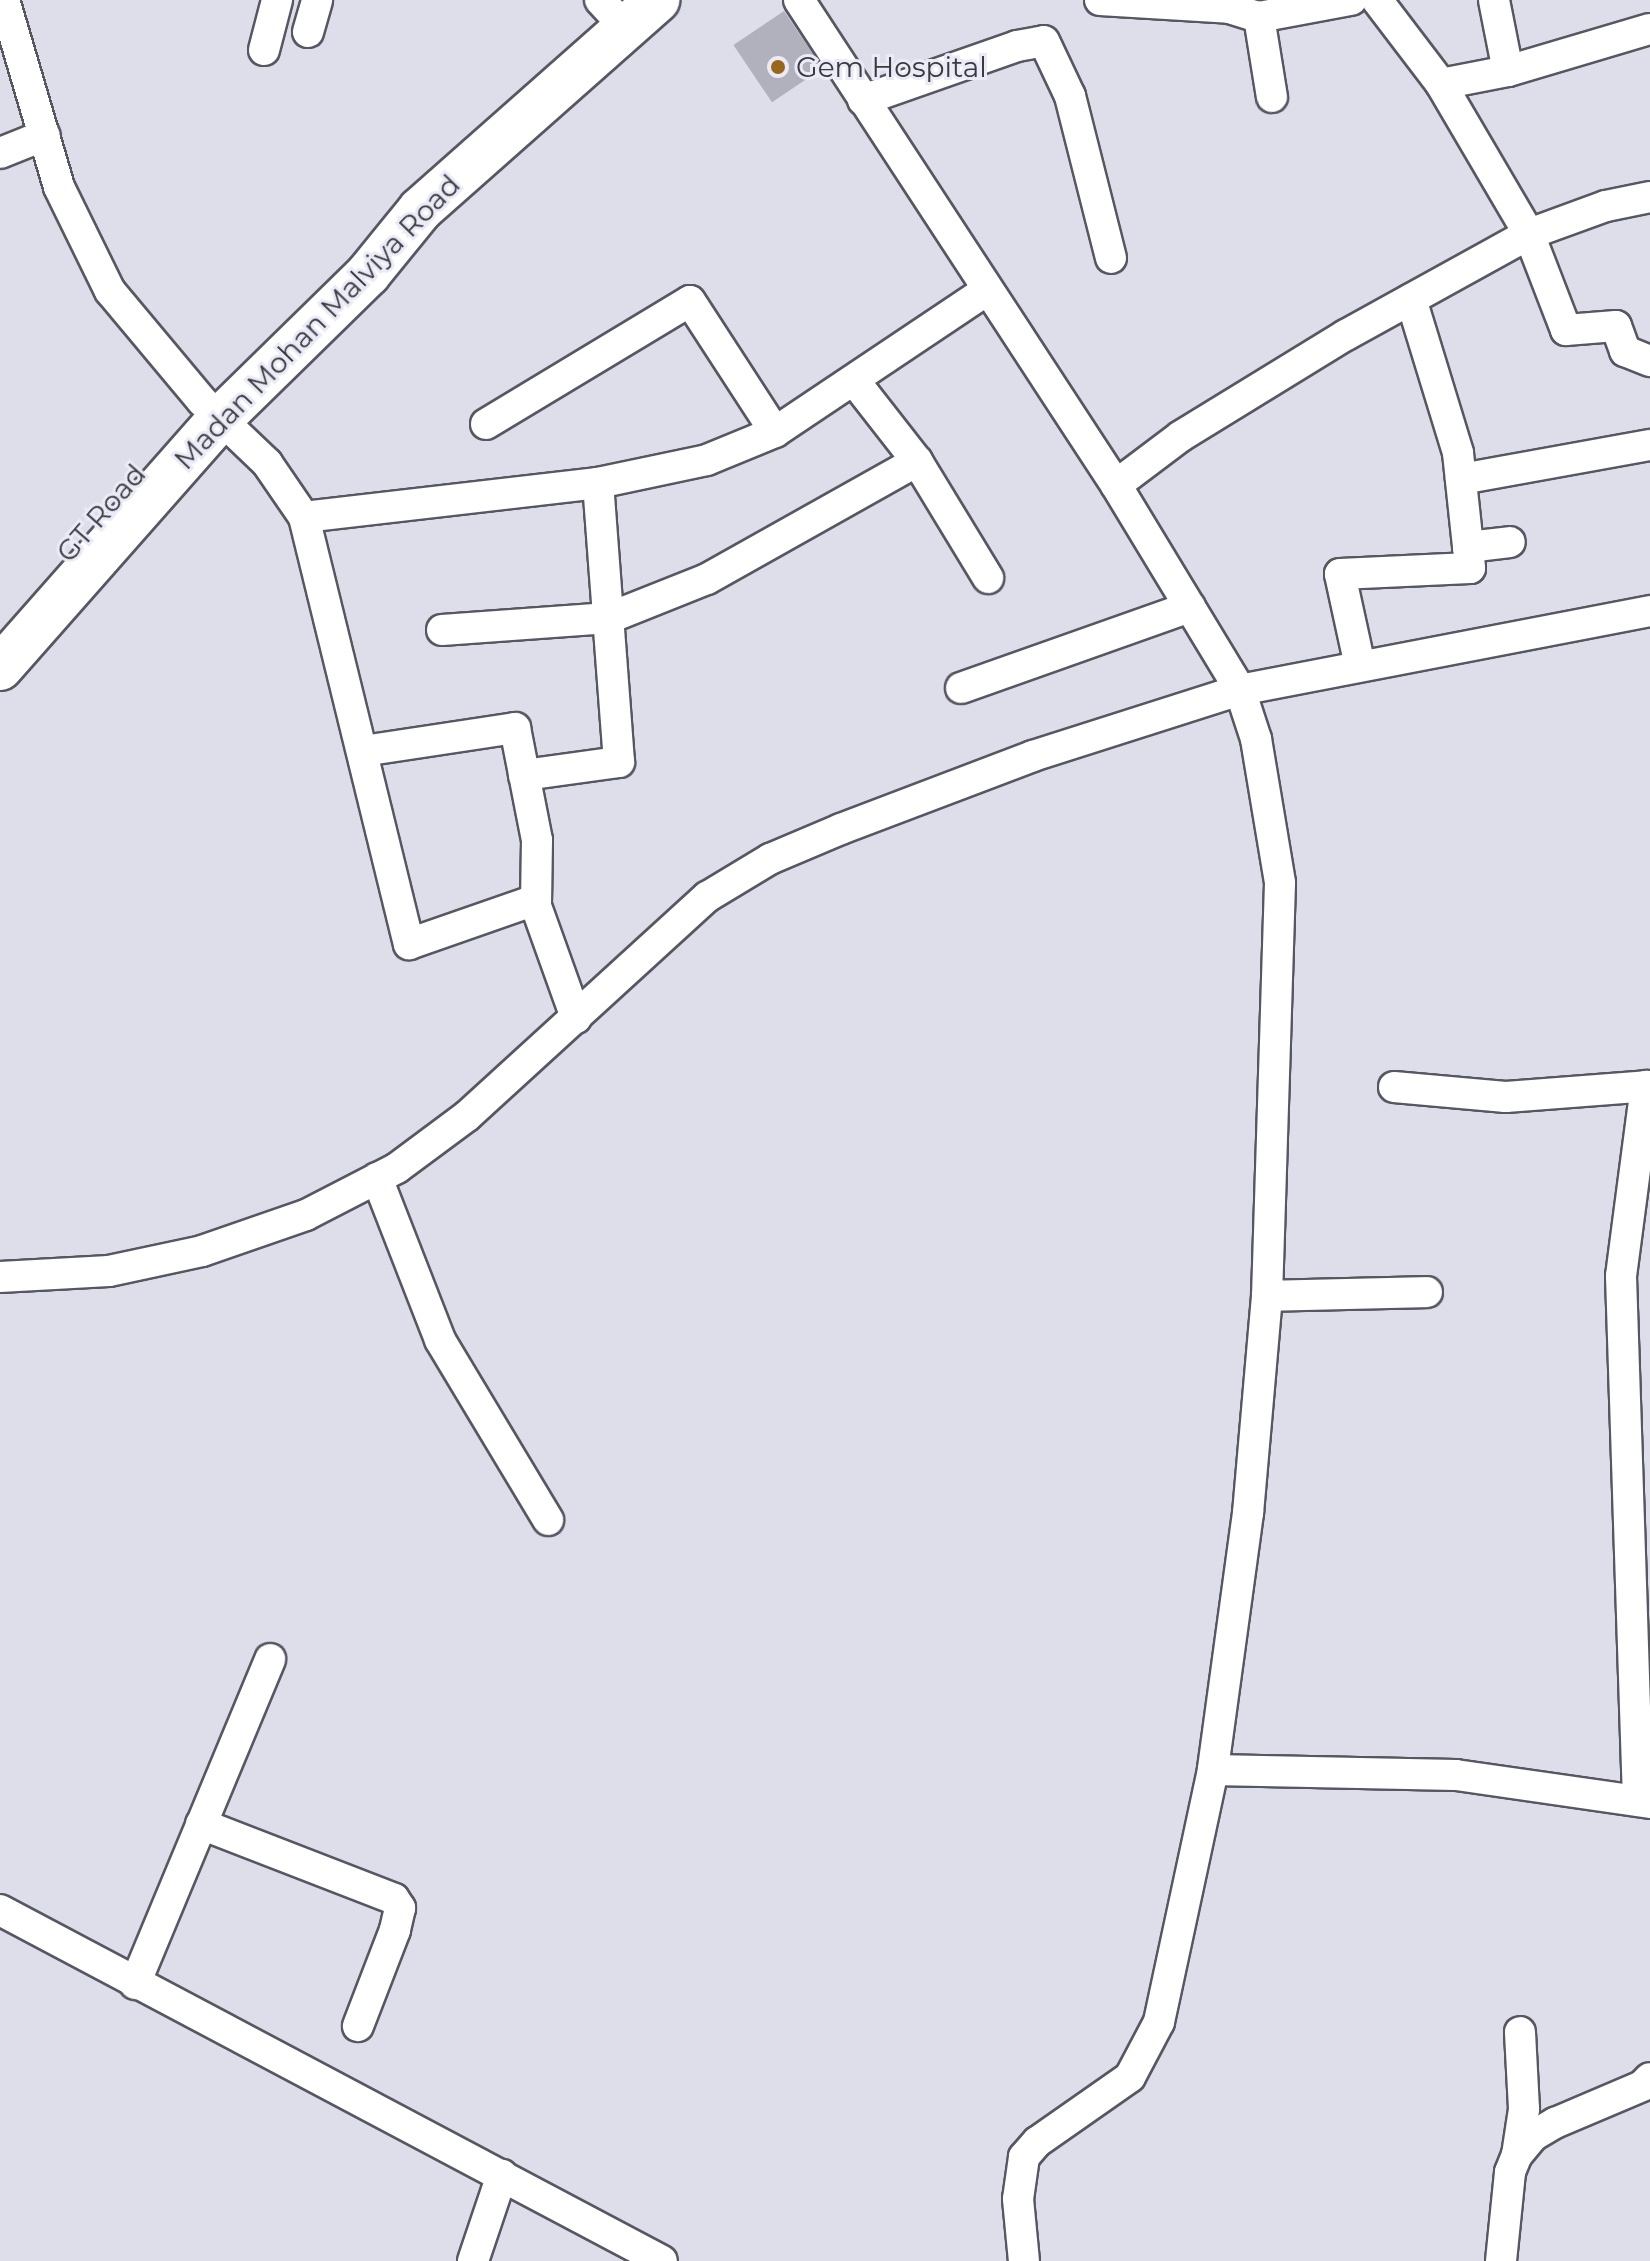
<!DOCTYPE html>
<style>
body{margin:0}
#map{position:relative;width:1650px;height:2261px;overflow:hidden;background:#dddeea;font-family:Montserrat,sans-serif}
div>[style]{position:absolute}
[style*='--x']{left:calc(var(--x)*1px);top:calc(var(--y)*1px);width:calc(var(--w)*1px);rotate:calc(var(--a)*1deg)}
.building>*{inset:0;background:#b0b1bd;transform-origin:0 0}
.roads{filter:drop-shadow(2px 0 #575762) drop-shadow(-2px 0 #575762) drop-shadow(0 2px #575762) drop-shadow(0 -2px #575762)}
.minor>*{height:30px;margin:-15px;padding:0 15px;transform-origin:15px;border-radius:15px;background:#fff}
.highway>*{height:44px;margin:-22px;padding:0 22px;transform-origin:22px;border-radius:22px;background:#fff}
.dots>*{width:22px;height:22px;translate:-50% -50%;box-sizing:border-box;border:4px solid #eaebf7;border-radius:50%}
span{translate:-50% -50%;white-space:nowrap;text-align:center;line-height:1.15;-webkit-text-stroke:6px #eaebf7;paint-order:stroke}
.poi-label{font-size:28px;color:#3a3a3f}
.left{translate:0 -50%;text-align:left}
.street-label{font-size:28px;color:#3a3a3f}
</style>
<div id="map">
<div class="building">
<div style="left:784px;top:11px;width:69px;height:61px;rotate:56deg"></div>
</div>
<div class="roads">
<div class="minor">
<div style="--x:4;--y:0;--w:195;--a:73.6"></div>
<div style="--x:59;--y:187;--w:116;--a:63.9"></div>
<div style="--x:110;--y:291;--w:143;--a:50.1"></div>
<div style="--x:202;--y:401;--w:90;--a:43.6"></div>
<div style="--x:267;--y:463;--w:65;--a:55.6"></div>
<div style="--x:304;--y:517;--w:440;--a:76.2"></div>
<div style="--x:409;--y:944;--w:125;--a:-19.2"></div>
<div style="--x:527;--y:903;--w:9;--a:18"></div>
<div style="--x:536;--y:906;--w:119;--a:70.3"></div>
<div style="--x:600;--y:0;--w:40;--a:47"></div>
<div style="--x:799;--y:0;--w:579;--a:56.83"></div>
<div style="--x:1116;--y:485;--w:240;--a:58.8"></div>
<div style="--x:1240;--y:690;--w:52;--a:71.9"></div>
<div style="--x:1256;--y:739;--w:146;--a:80.5"></div>
<div style="--x:1280;--y:883;--w:413;--a:91.8"></div>
<div style="--x:1267;--y:1296;--w:218;--a:95"></div>
<div style="--x:1248;--y:1513;--w:259;--a:97.8"></div>
<div style="--x:1213;--y:1770;--w:258;--a:102.1"></div>
<div style="--x:1159;--y:2022;--w:62;--a:117.8"></div>
<div style="--x:1130;--y:2077;--w:113;--a:145"></div>
<div style="--x:1037;--y:2142;--w:20;--a:131"></div>
<div style="--x:1024;--y:2157;--w:42;--a:98.1"></div>
<div style="--x:1018;--y:2199;--w:62;--a:84.5"></div>
<div style="--x:1100;--y:0;--w:129;--a:3.5"></div>
<div style="--x:1229;--y:8;--w:31;--a:17"></div>
<div style="--x:1259;--y:17;--w:94;--a:-10.5"></div>
<div style="--x:1377;--y:0;--w:106;--a:52.7"></div>
<div style="--x:1441;--y:84;--w:174;--a:59.6"></div>
<div style="--x:1529;--y:234;--w:103;--a:68.9"></div>
<div style="--x:1566;--y:330;--w:50;--a:-4.6"></div>
<div style="--x:1616;--y:326;--w:27;--a:70"></div>
<div style="--x:1625;--y:351;--w:27;--a:22"></div>
<div style="--x:1259;--y:17;--w:81;--a:80.8"></div>
<div style="--x:308;--y:32;--w:33;--a:-74"></div>
<div style="--x:264;--y:50;--w:52;--a:-75.4"></div>
<div style="--x:1508;--y:71;--w:148;--a:-16.5"></div>
<div style="--x:1441;--y:84;--w:68;--a:-11"></div>
<div style="--x:1508;--y:71;--w:72;--a:-101.2"></div>
<div style="--x:863;--y:100;--w:163;--a:-19.3"></div>
<div style="--x:1017;--y:46;--w:27;--a:-10"></div>
<div style="--x:1044;--y:41;--w:61;--a:64.7"></div>
<div style="--x:1070;--y:96;--w:167;--a:75.8"></div>
<div style="--x:0;--y:153;--w:48;--a:-21.8"></div>
<div style="--x:1411;--y:299;--w:161;--a:73"></div>
<div style="--x:1458;--y:453;--w:95;--a:83.9"></div>
<div style="--x:856;--y:383;--w:99;--a:52"></div>
<div style="--x:917;--y:461;--w:137;--a:58.7"></div>
<div style="--x:486;--y:424;--w:238;--a:-31.1"></div>
<div style="--x:690;--y:301;--w:156;--a:57"></div>
<div style="--x:1461;--y:479;--w:192;--a:-10.2"></div>
<div style="--x:1116;--y:485;--w:81;--a:-37"></div>
<div style="--x:1181;--y:436;--w:193;--a:-31.5"></div>
<div style="--x:1346;--y:335;--w:209;--a:-28.9"></div>
<div style="--x:1529;--y:234;--w:82;--a:-20"></div>
<div style="--x:1606;--y:206;--w:45;--a:-11.6"></div>
<div style="--x:304;--y:517;--w:296;--a:-6.6"></div>
<div style="--x:598;--y:483;--w:111;--a:-11.9"></div>
<div style="--x:707;--y:460;--w:74;--a:-22.4"></div>
<div style="--x:775;--y:432;--w:254;--a:-33.8"></div>
<div style="--x:442;--y:630;--w:167;--a:-4.1"></div>
<div style="--x:609;--y:618;--w:105;--a:-21.7"></div>
<div style="--x:707;--y:579;--w:241;--a:-29.3"></div>
<div style="--x:1360;--y:666;--w:94;--a:-102.3"></div>
<div style="--x:1340;--y:574;--w:130;--a:-2.6"></div>
<div style="--x:1470;--y:568;--w:21;--a:-95"></div>
<div style="--x:1468;--y:547;--w:42;--a:-6.8"></div>
<div style="--x:961;--y:688;--w:243;--a:-19.5"></div>
<div style="--x:363;--y:751;--w:154;--a:-8.6"></div>
<div style="--x:515;--y:728;--w:114;--a:78.9"></div>
<div style="--x:537;--y:840;--w:66;--a:90.9"></div>
<div style="--x:524;--y:775;--w:96;--a:-7.8"></div>
<div style="--x:619;--y:762;--w:280;--a:-94.3"></div>
<div style="--x:1394;--y:1087;--w:112;--a:5.1"></div>
<div style="--x:1506;--y:1097;--w:144;--a:-4.4"></div>
<div style="--x:377;--y:1178;--w:174;--a:68.7"></div>
<div style="--x:440;--y:1340;--w:210;--a:59"></div>
<div style="--x:0;--y:1277;--w:109;--a:-3.2"></div>
<div style="--x:109;--y:1271;--w:95;--a:-12.1"></div>
<div style="--x:202;--y:1251;--w:110;--a:-19.1"></div>
<div style="--x:306;--y:1215;--w:102;--a:-27.3"></div>
<div style="--x:397;--y:1168;--w:87;--a:-36.6"></div>
<div style="--x:467;--y:1116;--w:325;--a:-42.4"></div>
<div style="--x:707;--y:897;--w:74;--a:-31.1"></div>
<div style="--x:770;--y:859;--w:77;--a:-22.9"></div>
<div style="--x:841;--y:829;--w:205;--a:-20.8"></div>
<div style="--x:1033;--y:756;--w:217;--a:-17.7"></div>
<div style="--x:1240;--y:690;--w:418;--a:-10.9"></div>
<div style="--x:1267;--y:1296;--w:160;--a:-1.4"></div>
<div style="--x:1213;--y:1770;--w:243;--a:1.2"></div>
<div style="--x:1456;--y:1775;--w:196;--a:8.2"></div>
<div style="--x:1638;--y:1800;--w:524;--a:-91.86"></div>
<div style="--x:1621;--y:1276;--w:192;--a:-82.5"></div>
<div style="--x:201;--y:1824;--w:207;--a:21.2"></div>
<div style="--x:394;--y:1899;--w:11;--a:56"></div>
<div style="--x:400;--y:1908;--w:23;--a:103"></div>
<div style="--x:395;--y:1930;--w:103;--a:111.1"></div>
<div style="--x:0;--y:1910;--w:749;--a:27.93"></div>
<div style="--x:135;--y:1984;--w:352;--a:-67.4"></div>
<div style="--x:1517;--y:2155;--w:47;--a:-81.3"></div>
<div style="--x:1524;--y:2109;--w:77;--a:-93"></div>
<div style="--x:473;--y:2261;--w:91;--a:-71.4"></div>
<div style="--x:1501;--y:2261;--w:89;--a:-84.2"></div>
<div style="--x:1510;--y:2172;--w:18;--a:-68"></div>
<div style="--x:1517;--y:2155;--w:25;--a:-50"></div>
<div style="--x:1533;--y:2136;--w:26;--a:-31"></div>
<div style="--x:1555;--y:2123;--w:95;--a:-23"></div>
<div style="--x:1642;--y:2086;--w:11;--a:-45"></div>
</div>
<div class="highway">
<div style="--x:0;--y:668;--w:331;--a:-48.6"></div>
<div style="--x:219;--y:420;--w:209;--a:-44.4"></div>
<div style="--x:368;--y:274;--w:82;--a:-50.9"></div>
<div style="--x:420;--y:210;--w:317;--a:-41.5"></div>
</div>
</div>
<div class="dots">
<div style="left:778px;top:67px;background:#98671a"></div>
</div>
<div class="poi-label">
<span class="left" style="left:796px;top:67px">Gem Hospital</span>
</div>
<div class="street-label">
<span style="left:317px;top:322px;rotate:-46deg">Madan Mohan Malviya Road</span>
<span style="left:101px;top:513px;rotate:-49deg">GT Road</span>
</div>
</div>
